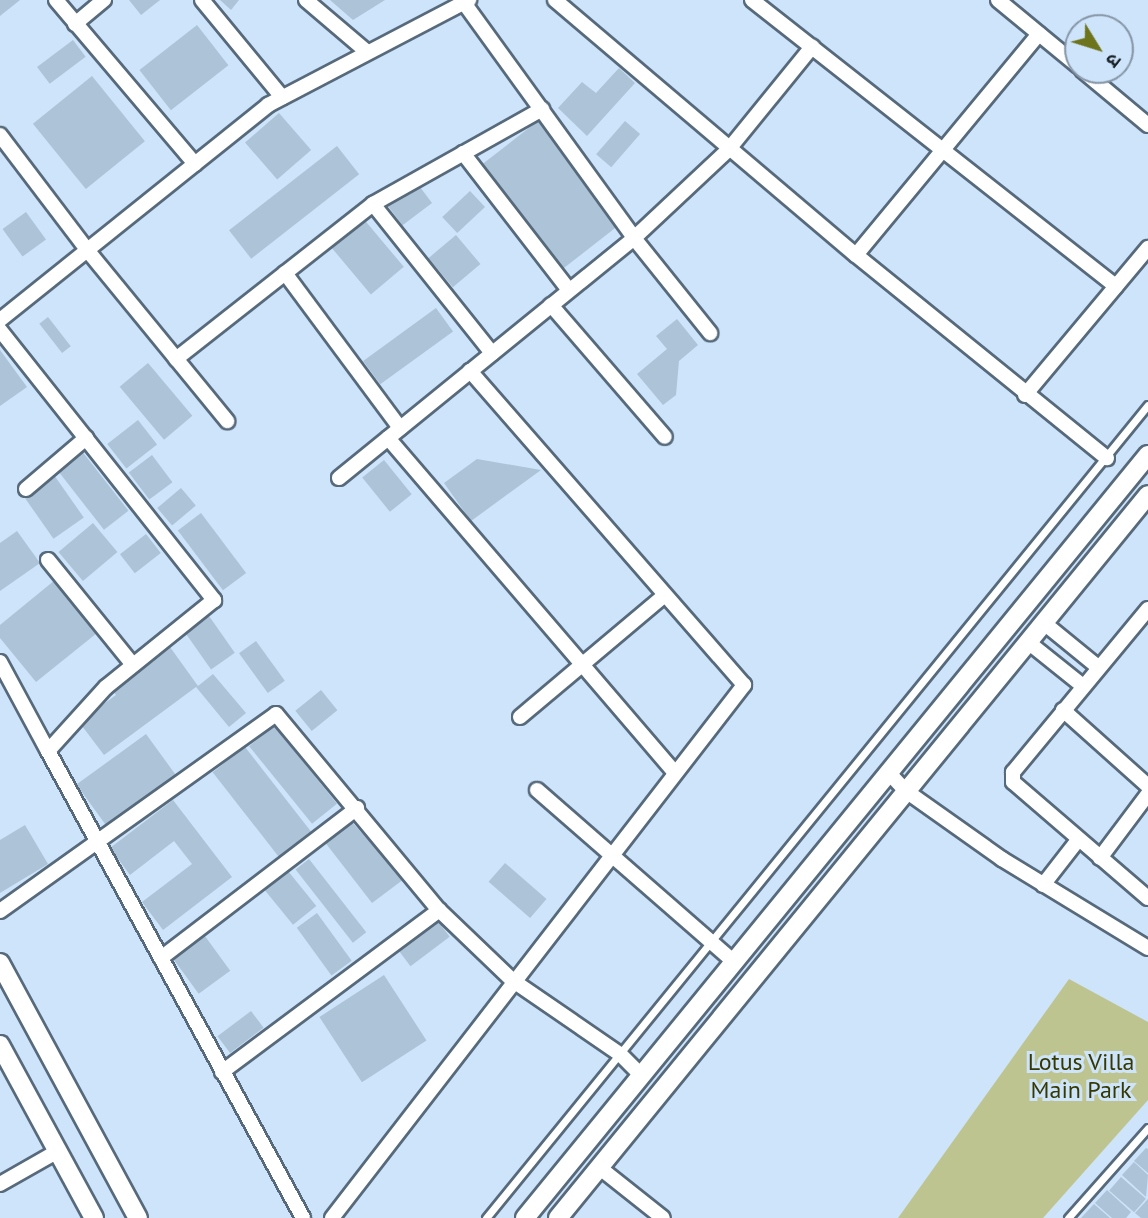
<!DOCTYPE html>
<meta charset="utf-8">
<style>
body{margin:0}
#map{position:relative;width:1148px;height:1218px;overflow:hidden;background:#cee4fa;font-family:"PT Sans","Noto Sans Devanagari",sans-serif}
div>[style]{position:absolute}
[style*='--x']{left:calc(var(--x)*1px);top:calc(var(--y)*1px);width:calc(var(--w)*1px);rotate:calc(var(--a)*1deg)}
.green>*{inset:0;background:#bec490}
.building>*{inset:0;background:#adc3d7;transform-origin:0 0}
.roads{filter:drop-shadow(2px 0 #576a7c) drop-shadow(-2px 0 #576a7c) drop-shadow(0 2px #576a7c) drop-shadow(0 -2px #576a7c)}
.service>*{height:7px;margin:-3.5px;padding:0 3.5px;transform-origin:3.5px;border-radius:3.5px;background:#fff}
.minor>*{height:14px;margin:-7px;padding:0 7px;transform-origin:7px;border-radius:7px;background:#fff}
.tertiary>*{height:18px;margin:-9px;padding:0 9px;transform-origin:9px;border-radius:9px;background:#fff}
span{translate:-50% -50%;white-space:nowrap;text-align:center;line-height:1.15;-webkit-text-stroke:6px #cee4fa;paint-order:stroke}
.park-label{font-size:24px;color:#353801}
.north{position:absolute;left:1064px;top:14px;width:70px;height:70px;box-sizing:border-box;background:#cee4fa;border:2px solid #8696a7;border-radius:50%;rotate:128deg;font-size:19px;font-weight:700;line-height:28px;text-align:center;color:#1a222a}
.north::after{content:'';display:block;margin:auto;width:24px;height:32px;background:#6e741c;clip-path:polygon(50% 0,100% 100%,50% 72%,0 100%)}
</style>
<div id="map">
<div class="green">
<div style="clip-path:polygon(1069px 979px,1148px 1022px,1148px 1100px,1043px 1218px,898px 1218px)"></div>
</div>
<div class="building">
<div style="clip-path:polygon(0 0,20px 0,0 16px)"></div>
<div style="clip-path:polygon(129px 0,160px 0,141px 15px)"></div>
<div style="clip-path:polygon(220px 0,239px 0,231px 10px)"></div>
<div style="clip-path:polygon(330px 0,385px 0,353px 20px)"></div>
<div style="left:197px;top:25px;width:51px;height:73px;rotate:52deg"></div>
<div style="left:73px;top:40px;width:21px;height:45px;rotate:53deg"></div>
<div style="clip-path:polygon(619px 68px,635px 83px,587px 136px,558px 108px,582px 82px,596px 93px)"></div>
<div style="left:92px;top:76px;width:84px;height:76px;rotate:51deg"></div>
<div style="left:279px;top:113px;width:49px;height:45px;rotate:49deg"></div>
<div style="left:539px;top:120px;width:132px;height:72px;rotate:52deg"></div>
<div style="left:625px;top:121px;width:20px;height:44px;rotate:41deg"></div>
<div style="left:337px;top:146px;width:36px;height:137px;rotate:52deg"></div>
<div style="left:417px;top:183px;width:25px;height:37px;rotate:53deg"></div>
<div style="left:470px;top:191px;width:22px;height:38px;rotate:47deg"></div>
<div style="left:26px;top:212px;width:34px;height:29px;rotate:54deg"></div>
<div style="left:362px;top:217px;width:65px;height:43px;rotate:50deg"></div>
<div style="left:456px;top:235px;width:38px;height:36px;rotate:50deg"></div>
<div style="left:436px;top:308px;width:29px;height:90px;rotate:54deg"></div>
<div style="left:48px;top:317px;width:37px;height:11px;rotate:52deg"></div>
<div style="clip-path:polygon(677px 319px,698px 345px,679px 361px,676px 395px,663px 405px,637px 374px,667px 349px,656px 336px)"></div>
<div style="clip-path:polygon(0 350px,27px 387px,0 406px)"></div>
<div style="left:148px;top:363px;width:69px;height:37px;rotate:50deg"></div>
<div style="left:138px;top:420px;width:31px;height:39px;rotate:52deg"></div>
<div style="left:81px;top:450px;width:77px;height:31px;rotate:52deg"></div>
<div style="left:152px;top:455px;width:34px;height:29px;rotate:53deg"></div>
<div style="clip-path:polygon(477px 459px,541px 470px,471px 521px,444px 483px)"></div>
<div style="left:384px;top:460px;width:44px;height:28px;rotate:51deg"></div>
<div style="left:54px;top:475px;width:52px;height:37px;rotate:55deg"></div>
<div style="left:181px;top:488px;width:23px;height:31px;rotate:50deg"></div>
<div style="left:201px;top:513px;width:75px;height:29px;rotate:53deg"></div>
<div style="left:93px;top:523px;width:38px;height:45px;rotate:50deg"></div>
<div style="clip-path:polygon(17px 531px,40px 563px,0 591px,0 543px)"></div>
<div style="left:146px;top:534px;width:24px;height:33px;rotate:52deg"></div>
<div style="clip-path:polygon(55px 580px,97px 633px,36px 682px,0 638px,0 625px)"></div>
<div style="left:209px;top:616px;width:45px;height:29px;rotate:55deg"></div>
<div style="left:256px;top:641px;width:49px;height:21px;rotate:54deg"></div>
<div style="clip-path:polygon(170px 647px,198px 686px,213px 674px,246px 713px,229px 727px,196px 687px,104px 755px,79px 722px,116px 695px,112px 690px)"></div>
<div style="left:321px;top:690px;width:26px;height:33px;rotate:51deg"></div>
<div style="left:274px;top:726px;width:100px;height:32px;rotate:51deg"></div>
<div style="left:146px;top:734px;width:51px;height:86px;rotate:54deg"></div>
<div style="left:245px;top:747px;width:110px;height:41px;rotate:52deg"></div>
<div style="clip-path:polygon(173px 800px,232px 877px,163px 930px,142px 902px,192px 864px,174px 841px,130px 875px,110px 848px)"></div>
<div style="clip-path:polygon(349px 819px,404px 879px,372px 903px,324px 841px)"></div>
<div style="clip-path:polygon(25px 825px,48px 864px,0 893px,0 840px)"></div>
<div style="left:309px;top:859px;width:93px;height:17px;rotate:52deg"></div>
<div style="left:505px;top:863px;width:55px;height:25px;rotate:41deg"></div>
<div style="left:288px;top:871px;width:45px;height:30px;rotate:51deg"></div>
<div style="left:317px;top:913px;width:59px;height:25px;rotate:54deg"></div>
<div style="left:434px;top:916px;width:26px;height:49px;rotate:53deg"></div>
<div style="left:202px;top:932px;width:48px;height:39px;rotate:54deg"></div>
<div style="left:384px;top:975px;width:78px;height:77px;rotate:57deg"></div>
<div style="left:251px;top:1011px;width:21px;height:42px;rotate:53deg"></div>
<div style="clip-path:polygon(1146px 1148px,1148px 1149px,1148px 1173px,1134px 1161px)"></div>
<div style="clip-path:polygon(1134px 1162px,1148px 1175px,1146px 1197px,1122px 1175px)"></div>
<div style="left:1121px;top:1177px;width:33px;height:18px;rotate:41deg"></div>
<div style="clip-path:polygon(1107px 1190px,1131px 1212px,1126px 1218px,1112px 1218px,1095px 1203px)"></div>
<div style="clip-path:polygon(1148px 1199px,1148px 1218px,1141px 1218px,1135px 1213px)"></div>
<div style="clip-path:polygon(1094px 1204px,1110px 1218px,1081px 1218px)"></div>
</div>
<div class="roads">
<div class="service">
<div style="--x:486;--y:1218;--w:1048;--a:-50.85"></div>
<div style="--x:1068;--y:1218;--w:120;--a:-48.4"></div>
</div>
<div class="minor">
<div style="--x:56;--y:0;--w:215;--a:49.7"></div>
<div style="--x:202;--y:0;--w:126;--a:50.5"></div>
<div style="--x:306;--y:0;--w:79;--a:40.4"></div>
<div style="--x:462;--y:0;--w:294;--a:54.1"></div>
<div style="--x:634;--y:238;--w:122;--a:51.3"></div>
<div style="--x:555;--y:0;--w:394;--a:40.3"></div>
<div style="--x:856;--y:255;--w:323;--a:39"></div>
<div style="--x:752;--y:0;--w:463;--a:38.2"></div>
<div style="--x:998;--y:0;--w:104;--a:39.5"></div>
<div style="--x:75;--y:24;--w:38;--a:-40"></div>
<div style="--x:1082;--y:70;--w:86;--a:39.8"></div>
<div style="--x:0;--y:135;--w:146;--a:52.8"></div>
<div style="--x:88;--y:251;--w:220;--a:50.7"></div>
<div style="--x:463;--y:153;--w:173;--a:52.3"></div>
<div style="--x:373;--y:204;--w:191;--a:51.4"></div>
<div style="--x:856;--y:255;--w:287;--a:-50.4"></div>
<div style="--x:285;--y:273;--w:193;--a:53.4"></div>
<div style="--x:551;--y:305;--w:174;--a:49.2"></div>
<div style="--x:0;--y:320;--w:344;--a:-38.7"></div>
<div style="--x:268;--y:105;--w:227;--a:-27.6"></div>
<div style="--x:0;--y:330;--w:345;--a:51.6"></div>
<div style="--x:214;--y:600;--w:139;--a:141.1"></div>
<div style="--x:106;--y:687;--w:86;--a:132.2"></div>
<div style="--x:48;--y:751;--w:532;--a:61.36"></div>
<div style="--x:176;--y:359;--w:251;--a:-38.2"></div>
<div style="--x:373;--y:204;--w:194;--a:-29.3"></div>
<div style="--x:1025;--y:395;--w:192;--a:-50.1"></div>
<div style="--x:388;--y:438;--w:441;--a:49.4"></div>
<div style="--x:339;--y:478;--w:380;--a:-39.1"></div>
<div style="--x:634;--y:238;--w:130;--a:-43.1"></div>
<div style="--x:729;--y:149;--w:132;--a:-50.9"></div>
<div style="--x:26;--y:489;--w:79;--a:-40.4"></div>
<div style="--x:48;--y:560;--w:135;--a:51"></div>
<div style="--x:1148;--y:609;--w:212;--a:129.6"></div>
<div style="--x:1013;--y:772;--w:10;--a:90"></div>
<div style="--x:1013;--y:782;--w:178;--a:40.7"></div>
<div style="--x:1044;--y:623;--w:70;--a:39.2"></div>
<div style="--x:1028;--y:642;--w:70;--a:38.7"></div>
<div style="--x:0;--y:662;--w:101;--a:61.7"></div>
<div style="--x:1063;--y:710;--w:114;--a:41.8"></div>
<div style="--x:520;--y:717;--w:189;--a:-40.1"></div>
<div style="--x:889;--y:773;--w:25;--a:47"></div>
<div style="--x:906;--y:791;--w:118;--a:35.3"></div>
<div style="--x:1002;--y:859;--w:171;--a:31.4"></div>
<div style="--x:537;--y:790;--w:263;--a:41.1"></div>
<div style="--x:1100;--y:858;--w:80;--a:-53.1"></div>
<div style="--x:1043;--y:885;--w:57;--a:-52.1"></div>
<div style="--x:0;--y:911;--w:339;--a:-35.5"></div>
<div style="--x:276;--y:714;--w:255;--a:50.3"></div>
<div style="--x:439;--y:910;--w:101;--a:43.8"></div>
<div style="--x:512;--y:980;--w:132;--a:34.5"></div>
<div style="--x:621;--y:1055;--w:30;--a:45"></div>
<div style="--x:161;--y:958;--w:247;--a:-37.4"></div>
<div style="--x:222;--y:1072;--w:271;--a:-36.7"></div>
<div style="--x:600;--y:1168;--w:80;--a:38.4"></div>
<div style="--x:0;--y:1184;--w:67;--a:-29.6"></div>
<div style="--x:332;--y:1218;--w:674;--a:-52.3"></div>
<div style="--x:744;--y:685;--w:417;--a:-131.1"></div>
</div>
<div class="tertiary">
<div style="--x:0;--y:963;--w:290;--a:61.6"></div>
<div style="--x:0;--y:1045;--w:197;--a:61.5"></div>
<div style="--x:525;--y:1218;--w:985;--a:-50.77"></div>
<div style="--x:558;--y:1218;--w:933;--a:-50.78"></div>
</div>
</div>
<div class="park-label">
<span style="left:1081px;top:1076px">Lotus Villa<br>Main Park</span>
</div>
<div class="north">उ</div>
</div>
